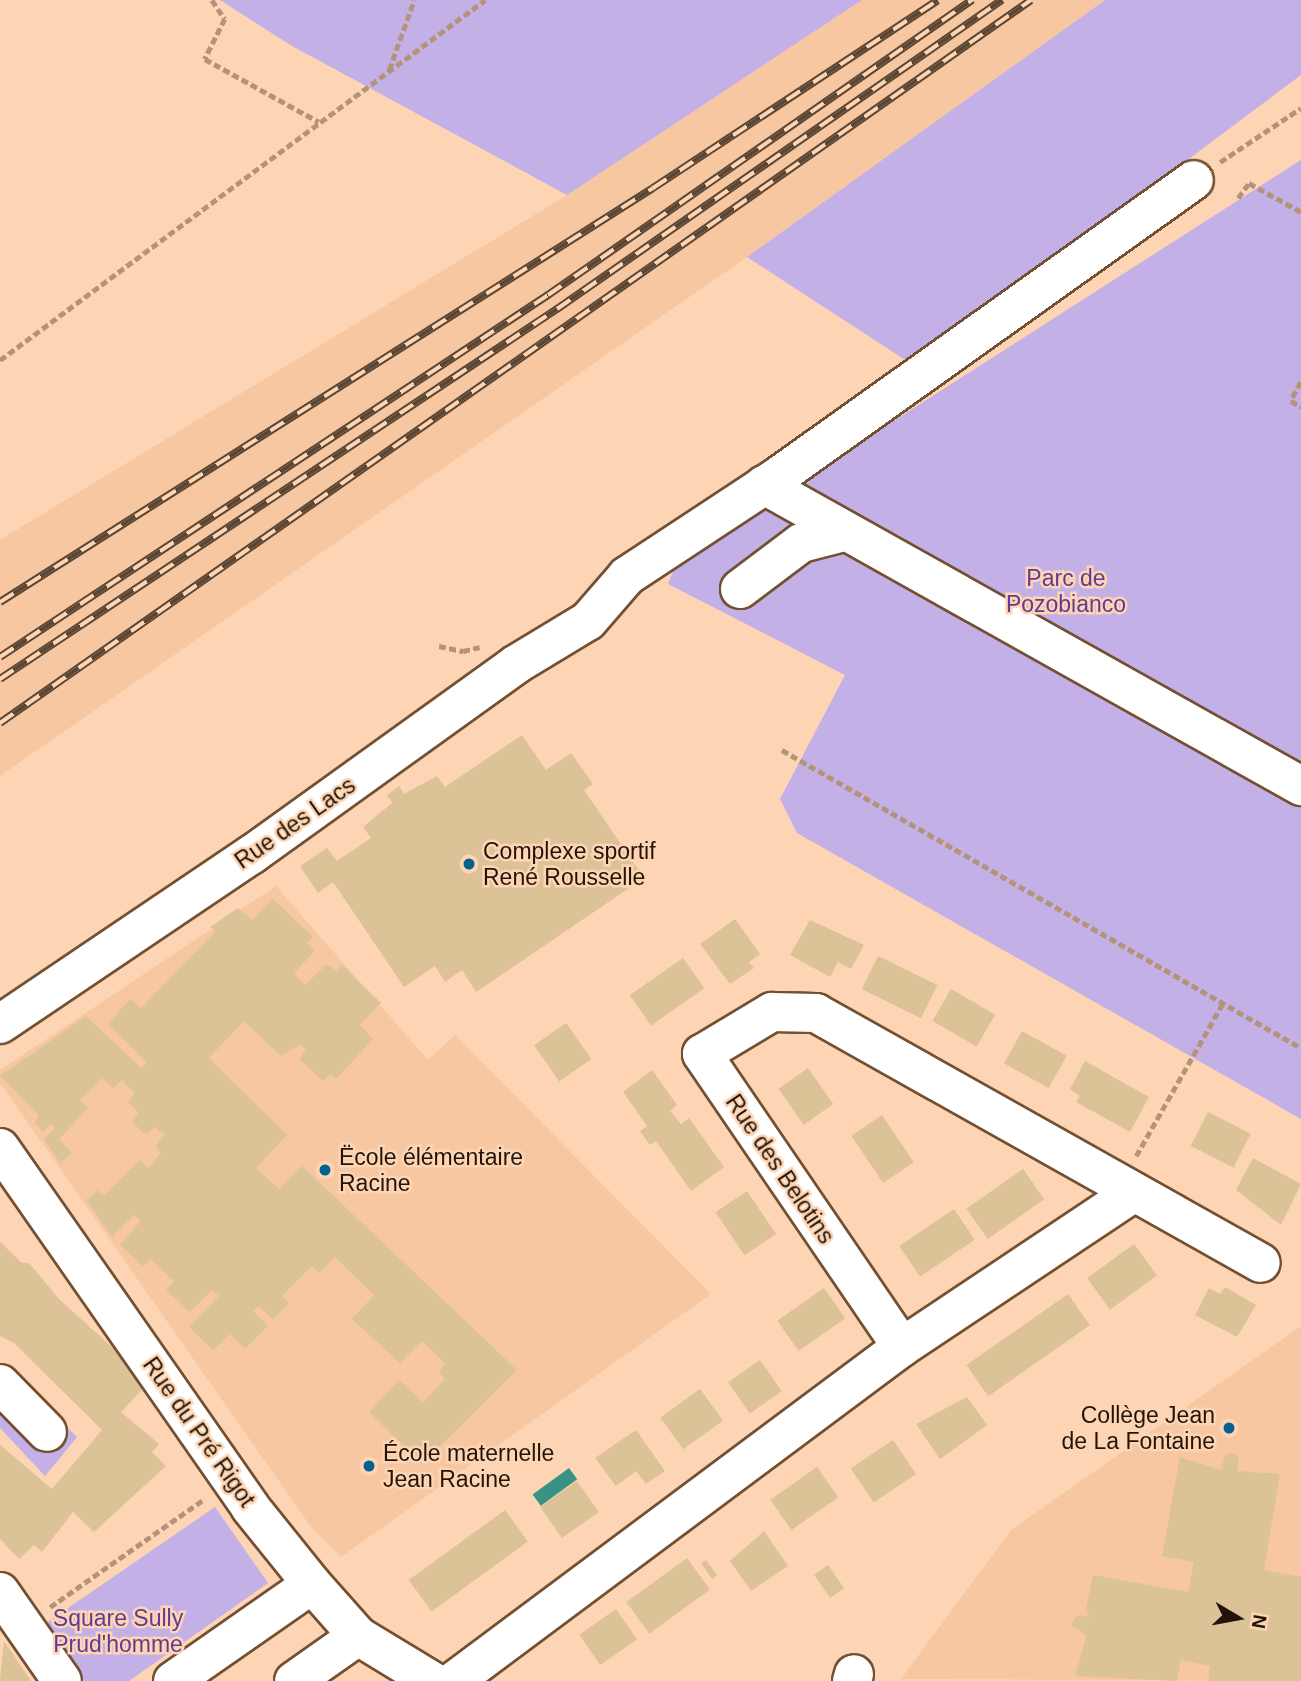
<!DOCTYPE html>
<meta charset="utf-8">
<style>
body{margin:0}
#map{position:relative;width:1301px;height:1681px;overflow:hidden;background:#fed5b4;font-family:Helvetica,sans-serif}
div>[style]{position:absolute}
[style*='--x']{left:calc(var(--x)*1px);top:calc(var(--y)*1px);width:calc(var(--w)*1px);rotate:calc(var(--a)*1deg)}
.built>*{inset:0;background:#f6c7a1}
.green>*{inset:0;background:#c2b0e6}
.water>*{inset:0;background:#399384;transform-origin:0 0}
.building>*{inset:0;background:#dcc297;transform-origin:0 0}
.path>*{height:4.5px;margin-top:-2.25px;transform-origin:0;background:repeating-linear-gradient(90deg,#b39379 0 7px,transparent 0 10.5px)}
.roads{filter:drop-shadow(2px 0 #735032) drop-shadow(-2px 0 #735032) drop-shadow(0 2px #735032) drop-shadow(0 -2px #735032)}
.minor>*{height:38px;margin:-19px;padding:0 19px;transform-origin:19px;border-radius:19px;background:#fff}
.rail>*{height:8px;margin-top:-4px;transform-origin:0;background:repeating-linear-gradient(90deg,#fed5b4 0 16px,#5b4634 0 32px);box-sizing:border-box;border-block:2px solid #5b4634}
.dots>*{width:19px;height:19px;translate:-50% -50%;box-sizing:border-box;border:4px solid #fed5b4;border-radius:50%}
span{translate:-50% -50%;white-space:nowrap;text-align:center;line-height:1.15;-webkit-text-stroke:5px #fed5b4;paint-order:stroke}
.park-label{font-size:23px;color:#613b93}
.street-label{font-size:23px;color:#221408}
.poi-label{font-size:23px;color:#221408}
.left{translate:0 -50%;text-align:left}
.right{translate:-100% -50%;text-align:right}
.north{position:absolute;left:1203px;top:1583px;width:70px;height:70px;-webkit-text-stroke:5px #fed5b4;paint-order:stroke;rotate:100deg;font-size:19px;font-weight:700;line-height:28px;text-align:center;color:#221408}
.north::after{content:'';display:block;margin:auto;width:24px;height:32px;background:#221408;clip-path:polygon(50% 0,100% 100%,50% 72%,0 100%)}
</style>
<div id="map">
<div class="built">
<div style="clip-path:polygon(862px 0,1105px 0,747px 257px,0 776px,0 540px,567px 195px)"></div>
<div style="clip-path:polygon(276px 886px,428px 1060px,455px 1035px,711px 1294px,341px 1557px,311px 1527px,0 1083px,0 1070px)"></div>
<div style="clip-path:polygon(1301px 1326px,1301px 1681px,901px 1679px,1011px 1530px)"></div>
</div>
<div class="green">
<div style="clip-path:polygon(220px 0,862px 0,567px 195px,292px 46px)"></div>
<div style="clip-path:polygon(1105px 0,1301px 0,1301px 75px,913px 365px,747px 257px)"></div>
<div style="clip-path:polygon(1301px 160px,1301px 1119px,797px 833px,780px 799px,845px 675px,668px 584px,678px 559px)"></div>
<div style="clip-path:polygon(0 1363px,77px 1437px,45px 1476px,0 1428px)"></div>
<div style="clip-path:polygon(215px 1507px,268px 1583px,129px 1681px,84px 1681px,42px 1626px)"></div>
</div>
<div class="water">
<div style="left:569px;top:1468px;width:14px;height:45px;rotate:54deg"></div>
</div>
<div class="building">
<div style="clip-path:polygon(522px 735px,546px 770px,571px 753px,593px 784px,584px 790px,644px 878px,476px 992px,462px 970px,445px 982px,435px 966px,404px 987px,333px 882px,318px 893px,300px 866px,327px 848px,337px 861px,371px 838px,363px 827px,392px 803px,387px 795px,399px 786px,404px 794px,437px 776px,445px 787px)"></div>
<div style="clip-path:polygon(273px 899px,313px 937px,307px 943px,315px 951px,294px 973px,305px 985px,327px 964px,336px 971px,342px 965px,381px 1003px,360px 1025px,373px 1039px,336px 1079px,330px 1074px,323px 1081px,299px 1059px,306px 1050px,300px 1044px,281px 1056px,244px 1021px,209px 1058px,287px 1135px,256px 1168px,279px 1189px,302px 1166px,517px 1370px,422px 1464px,369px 1412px,399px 1380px,423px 1402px,445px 1379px,439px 1372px,445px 1363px,422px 1341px,400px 1363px,352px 1319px,374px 1295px,335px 1257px,319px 1273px,312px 1266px,282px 1296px,289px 1303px,273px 1319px,259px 1307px,253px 1311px,268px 1326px,245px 1349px,230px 1334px,213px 1350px,189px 1327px,219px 1296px,212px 1290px,190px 1312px,166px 1290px,174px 1281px,150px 1259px,143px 1266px,120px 1245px,141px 1221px,134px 1215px,112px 1237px,87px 1201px,97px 1190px,103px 1196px,140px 1160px,148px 1168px,161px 1153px,155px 1146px,165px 1135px,155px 1127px,146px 1135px,132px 1122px,139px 1113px,128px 1102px,135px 1093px,122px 1080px,113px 1088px,102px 1078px,80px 1100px,88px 1108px,59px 1139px,72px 1153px,60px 1163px,44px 1139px,55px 1128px,51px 1124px,43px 1132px,35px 1123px,39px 1115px,0 1076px,86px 1016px,141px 1068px,147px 1062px,108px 1024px,130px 999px,141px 1008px,216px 931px,210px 927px,238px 908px,252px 920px)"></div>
<div style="clip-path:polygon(735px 919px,760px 954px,749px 962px,754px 968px,730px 984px,700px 944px)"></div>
<div style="clip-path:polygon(810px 920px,864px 945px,851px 969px,838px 962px,830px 977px,790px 955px)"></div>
<div style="left:878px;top:956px;width:66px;height:37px;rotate:26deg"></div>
<div style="left:683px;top:958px;width:37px;height:65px;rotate:55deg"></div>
<div style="left:951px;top:989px;width:51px;height:37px;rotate:30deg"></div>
<div style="left:566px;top:1023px;width:44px;height:39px;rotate:55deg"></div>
<div style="left:1022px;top:1031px;width:51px;height:37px;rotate:29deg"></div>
<div style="clip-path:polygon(1085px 1061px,1149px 1097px,1130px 1132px,1076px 1102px,1080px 1096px,1070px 1089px)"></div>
<div style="left:808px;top:1068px;width:44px;height:36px;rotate:55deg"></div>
<div style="clip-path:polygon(652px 1070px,677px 1105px,670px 1111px,681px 1124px,689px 1118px,724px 1167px,691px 1191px,656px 1141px,650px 1145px,640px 1131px,647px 1126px,623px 1092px)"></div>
<div style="left:1208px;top:1112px;width:48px;height:38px;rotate:27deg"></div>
<div style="left:882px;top:1115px;width:57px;height:37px;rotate:56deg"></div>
<div style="clip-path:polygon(1253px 1158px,1301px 1184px,1281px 1225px,1236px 1190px)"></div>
<div style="left:1023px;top:1169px;width:37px;height:69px;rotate:55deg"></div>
<div style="left:747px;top:1191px;width:52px;height:38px;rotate:56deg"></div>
<div style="left:954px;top:1209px;width:37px;height:66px;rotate:56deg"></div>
<div style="clip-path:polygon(0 1242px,22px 1263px,29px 1263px,59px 1299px,124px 1358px,145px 1387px,121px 1412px,159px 1444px,152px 1452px,166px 1466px,94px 1532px,73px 1512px,42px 1552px,34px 1545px,19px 1559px,0 1539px,0 1445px,52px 1489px,102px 1430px,14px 1343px,0 1336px)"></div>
<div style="left:1134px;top:1244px;width:39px;height:58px;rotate:54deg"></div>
<div style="clip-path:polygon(1225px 1287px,1256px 1305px,1237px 1337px,1195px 1315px,1209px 1288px,1220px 1294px)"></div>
<div style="left:824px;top:1288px;width:37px;height:57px;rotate:55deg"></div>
<div style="left:1068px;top:1294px;width:38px;height:124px;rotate:55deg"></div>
<div style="left:760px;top:1360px;width:38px;height:39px;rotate:55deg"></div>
<div style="left:700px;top:1389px;width:39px;height:49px;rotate:54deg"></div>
<div style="clip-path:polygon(967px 1397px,987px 1425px,940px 1459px,916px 1424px)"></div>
<div style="clip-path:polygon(636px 1430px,665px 1471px,646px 1484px,636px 1471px,616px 1486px,595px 1458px)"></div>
<div style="left:893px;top:1440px;width:41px;height:51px;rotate:56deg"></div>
<div style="clip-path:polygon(1232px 1453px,1239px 1457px,1237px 1471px,1280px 1474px,1264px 1570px,1301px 1577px,1301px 1681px,1208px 1681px,1210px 1666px,1181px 1660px,1177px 1681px,1075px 1676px,1087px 1635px,1071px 1625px,1078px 1615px,1090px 1617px,1086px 1609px,1093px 1575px,1188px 1592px,1194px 1562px,1162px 1556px,1180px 1457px,1221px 1470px,1225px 1456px)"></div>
<div style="left:817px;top:1467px;width:37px;height:57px;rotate:55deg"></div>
<div style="left:577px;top:1481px;width:38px;height:45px;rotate:55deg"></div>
<div style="left:505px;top:1510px;width:39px;height:119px;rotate:54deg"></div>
<div style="clip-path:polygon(764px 1531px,788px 1566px,751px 1591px,730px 1561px)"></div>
<div style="left:687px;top:1558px;width:39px;height:75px;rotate:54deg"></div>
<div style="left:706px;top:1560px;width:19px;height:6px;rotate:54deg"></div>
<div style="left:828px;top:1565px;width:28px;height:17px;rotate:55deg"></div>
<div style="left:616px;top:1609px;width:37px;height:45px;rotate:55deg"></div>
<div style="clip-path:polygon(4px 1641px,31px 1681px,0 1681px)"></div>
</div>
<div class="path">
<div style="--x:212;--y:0;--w:23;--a:56"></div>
<div style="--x:225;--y:19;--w:45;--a:116.6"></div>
<div style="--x:205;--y:59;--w:130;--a:28.9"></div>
<div style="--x:389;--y:70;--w:74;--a:-70.3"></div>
<div style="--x:1220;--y:162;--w:97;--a:-33.7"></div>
<div style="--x:1238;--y:198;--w:19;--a:-54"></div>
<div style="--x:1249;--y:183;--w:60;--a:29.1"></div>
<div style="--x:0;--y:360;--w:604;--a:-36.59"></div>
<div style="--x:1301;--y:382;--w:21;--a:118"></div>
<div style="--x:1291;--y:401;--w:12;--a:31"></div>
<div style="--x:439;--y:646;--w:25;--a:12"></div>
<div style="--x:463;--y:651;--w:17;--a:-13"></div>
<div style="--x:782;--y:750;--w:598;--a:29.86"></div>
<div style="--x:1136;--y:1156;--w:176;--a:-60.4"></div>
<div style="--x:50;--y:1607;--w:187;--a:-35"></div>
</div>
<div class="roads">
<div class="minor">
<div style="--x:764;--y:485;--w:616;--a:29.27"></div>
<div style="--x:740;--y:589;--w:76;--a:-37"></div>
<div style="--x:801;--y:543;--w:44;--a:-14.3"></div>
<div style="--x:0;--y:1024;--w:303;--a:-34"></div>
<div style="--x:251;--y:855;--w:325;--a:-35.7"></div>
<div style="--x:515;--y:665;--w:85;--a:-31.1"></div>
<div style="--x:588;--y:621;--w:60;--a:-49.1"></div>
<div style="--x:627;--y:576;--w:183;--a:-33.4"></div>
<div style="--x:780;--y:475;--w:508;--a:-35.47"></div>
<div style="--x:0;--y:1148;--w:437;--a:55.1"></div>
<div style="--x:250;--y:1507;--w:99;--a:51.2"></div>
<div style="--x:312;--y:1584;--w:69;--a:48.5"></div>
<div style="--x:358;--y:1636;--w:87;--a:31.3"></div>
<div style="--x:902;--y:1347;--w:275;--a:-33.7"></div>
<div style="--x:0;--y:1384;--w:67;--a:45.6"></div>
<div style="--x:0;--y:1592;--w:108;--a:55.1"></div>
<div style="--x:173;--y:1681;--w:169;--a:-34.9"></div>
<div style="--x:294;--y:1681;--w:78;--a:-35.1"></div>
<div style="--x:454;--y:1681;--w:559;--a:-36.71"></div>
<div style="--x:902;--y:1347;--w:355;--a:-124.3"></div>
<div style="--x:702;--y:1054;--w:82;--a:-31"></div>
<div style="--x:772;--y:1012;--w:44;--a:1.3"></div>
<div style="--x:816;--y:1013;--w:510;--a:29.33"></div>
<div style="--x:852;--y:1681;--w:7;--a:-74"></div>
</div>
</div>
<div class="rail">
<div style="--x:0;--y:602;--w:773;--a:-32.37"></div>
<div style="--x:653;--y:188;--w:341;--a:-33.4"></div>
<div style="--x:0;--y:657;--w:657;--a:-33.45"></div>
<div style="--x:548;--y:295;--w:517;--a:-34.83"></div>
<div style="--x:0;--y:679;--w:669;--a:-33.6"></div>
<div style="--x:557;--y:309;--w:542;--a:-34.78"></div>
<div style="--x:0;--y:723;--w:1259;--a:-35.04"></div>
</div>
<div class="dots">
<div style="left:469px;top:864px;background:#026191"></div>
<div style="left:325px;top:1170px;background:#026191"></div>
<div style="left:1229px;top:1428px;background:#026191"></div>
<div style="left:369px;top:1466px;background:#026191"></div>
</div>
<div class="park-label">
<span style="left:1066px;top:591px">Parc de<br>Pozobianco</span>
<span style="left:118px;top:1631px">Square Sully<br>Prud'homme</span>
</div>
<div class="street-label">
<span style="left:295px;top:823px;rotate:-35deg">Rue des Lacs</span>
<span style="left:780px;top:1169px;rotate:56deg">Rue des Belotins</span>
<span style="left:199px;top:1432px;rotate:55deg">Rue du Pré Rigot</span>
</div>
<div class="poi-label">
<span class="left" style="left:483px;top:864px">Complexe sportif<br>René Rousselle</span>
<span class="left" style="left:339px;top:1170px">Ëcole élémentaire<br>Racine</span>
<span class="right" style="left:1215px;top:1428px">Collège Jean<br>de La Fontaine</span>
<span class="left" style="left:383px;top:1466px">École maternelle<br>Jean Racine</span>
</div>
<div class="north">N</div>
</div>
